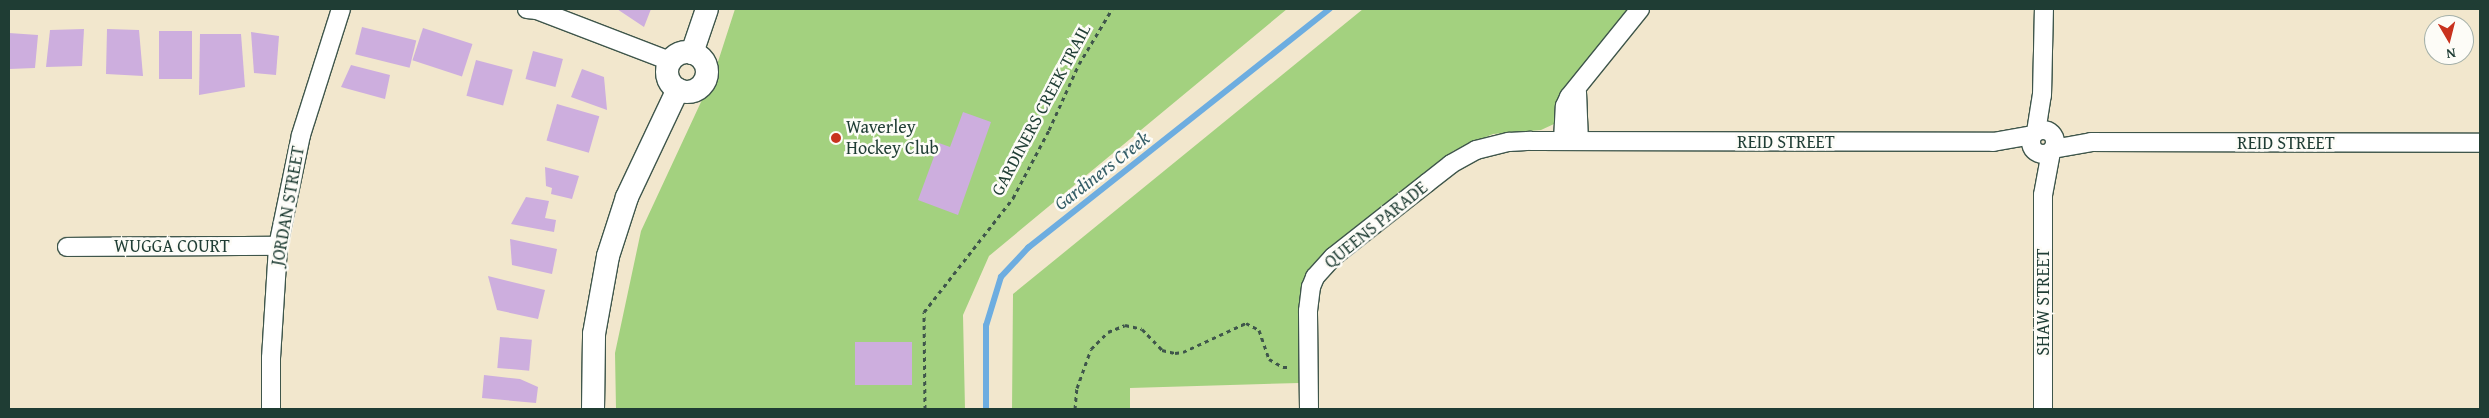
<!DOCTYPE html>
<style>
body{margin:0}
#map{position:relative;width:2489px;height:418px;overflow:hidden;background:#f2e7cd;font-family:"Gentium Book Plus",serif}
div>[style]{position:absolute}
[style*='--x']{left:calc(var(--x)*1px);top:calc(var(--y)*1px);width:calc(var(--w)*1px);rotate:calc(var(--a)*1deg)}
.green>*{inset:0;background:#a3d17f}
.stream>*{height:5.5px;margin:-2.75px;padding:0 2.75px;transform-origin:2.75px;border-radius:2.75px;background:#6dade0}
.building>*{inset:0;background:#cdaede;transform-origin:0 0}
.path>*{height:3px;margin-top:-1.5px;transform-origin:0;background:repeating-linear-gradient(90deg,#3f564b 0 4px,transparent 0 8px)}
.roads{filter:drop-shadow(1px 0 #3f564b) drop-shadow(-1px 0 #3f564b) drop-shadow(0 1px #3f564b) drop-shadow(0 -1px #3f564b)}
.minor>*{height:18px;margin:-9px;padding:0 9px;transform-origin:9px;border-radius:9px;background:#fff}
.minor>.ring{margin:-9px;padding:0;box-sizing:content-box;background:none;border:18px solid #fff;border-radius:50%}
.tertiary>*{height:22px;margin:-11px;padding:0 11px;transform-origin:11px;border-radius:11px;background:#fff}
.tertiary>.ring{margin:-11px;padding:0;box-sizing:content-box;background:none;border:22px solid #fff;border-radius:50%}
.dots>*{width:14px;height:14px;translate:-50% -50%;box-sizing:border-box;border:2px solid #fdfcf7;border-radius:50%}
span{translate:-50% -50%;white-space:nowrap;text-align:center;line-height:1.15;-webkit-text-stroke:5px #fdfcf7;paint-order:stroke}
.street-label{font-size:18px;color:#1f3d34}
.poi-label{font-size:18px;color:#1f3d34}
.left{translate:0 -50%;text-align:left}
.water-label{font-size:19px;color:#365f68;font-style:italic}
.frame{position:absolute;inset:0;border:10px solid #1f3d34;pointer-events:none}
.north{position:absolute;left:2424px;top:15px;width:50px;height:50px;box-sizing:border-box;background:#fdfcf7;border:1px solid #a4b0a9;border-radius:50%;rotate:172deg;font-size:14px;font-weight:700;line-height:20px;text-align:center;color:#1f3d34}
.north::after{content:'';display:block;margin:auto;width:18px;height:22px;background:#c8321e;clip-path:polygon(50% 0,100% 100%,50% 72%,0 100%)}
</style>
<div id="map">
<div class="green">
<div style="clip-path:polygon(735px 9px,1287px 9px,989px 256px,963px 315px,965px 409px,616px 409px,615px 353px,641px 231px,714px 74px)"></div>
<div style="clip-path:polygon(1363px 9px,1629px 9px,1574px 78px,1554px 124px,1541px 130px,1493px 134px,1453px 151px,1313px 264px,1306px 274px,1300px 298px,1299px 383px,1130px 388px,1130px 409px,1012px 409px,1013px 294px)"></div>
</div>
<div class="stream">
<div style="--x:986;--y:409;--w:83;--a:-90"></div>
<div style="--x:986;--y:326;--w:51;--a:-73"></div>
<div style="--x:1001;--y:277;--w:40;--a:-47"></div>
<div style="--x:1028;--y:248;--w:385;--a:-38.4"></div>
</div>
<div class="building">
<div style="clip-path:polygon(617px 9px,651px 9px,644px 27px)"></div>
<div style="left:362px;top:27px;width:56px;height:28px;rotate:14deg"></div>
<div style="left:423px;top:28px;width:52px;height:34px;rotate:18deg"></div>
<div style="clip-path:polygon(84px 29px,82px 66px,46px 67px,50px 30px)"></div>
<div style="clip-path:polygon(107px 29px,139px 30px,143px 76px,106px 74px)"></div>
<div style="left:192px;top:31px;width:48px;height:33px;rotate:90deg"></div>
<div style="clip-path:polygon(251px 32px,279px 36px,276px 75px,254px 73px)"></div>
<div style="clip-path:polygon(9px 33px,38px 35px,35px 68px,9px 69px)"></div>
<div style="clip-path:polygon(200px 34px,241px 34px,245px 87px,199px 95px)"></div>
<div style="left:533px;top:51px;width:31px;height:29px;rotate:15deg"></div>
<div style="left:476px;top:60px;width:38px;height:37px;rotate:15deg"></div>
<div style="clip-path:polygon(351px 65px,390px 75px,385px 99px,341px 87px)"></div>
<div style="clip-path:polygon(582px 69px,604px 77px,607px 110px,571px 97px)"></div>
<div style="left:557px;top:104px;width:44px;height:38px;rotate:16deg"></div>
<div style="clip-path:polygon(963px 112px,991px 122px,958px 215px,918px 200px,939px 143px,950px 147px)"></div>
<div style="clip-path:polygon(545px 167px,579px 176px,572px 199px,551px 194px,552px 188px,546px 186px)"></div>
<div style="clip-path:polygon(526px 197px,549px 201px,545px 218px,556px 220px,554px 232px,511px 224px)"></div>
<div style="clip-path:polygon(510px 239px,557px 249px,552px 274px,512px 265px)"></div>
<div style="clip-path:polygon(488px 276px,545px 290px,538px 319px,497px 310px)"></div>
<div style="left:500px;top:337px;width:32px;height:31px;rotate:5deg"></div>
<div style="left:912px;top:342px;width:43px;height:57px;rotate:90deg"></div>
<div style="clip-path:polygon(484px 375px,520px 379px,538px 387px,536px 403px,482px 398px)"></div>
</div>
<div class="path">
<div style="--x:925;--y:409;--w:97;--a:-90.6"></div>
<div style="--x:924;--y:312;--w:145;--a:-52"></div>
<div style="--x:1013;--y:198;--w:77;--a:-62.1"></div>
<div style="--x:1049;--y:130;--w:72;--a:-65.6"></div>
<div style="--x:1079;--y:64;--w:64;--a:-59"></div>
<div style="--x:1075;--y:409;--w:21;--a:-85"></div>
<div style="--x:1077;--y:388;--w:41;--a:-70.3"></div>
<div style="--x:1091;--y:349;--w:24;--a:-45"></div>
<div style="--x:1108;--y:332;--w:18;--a:-22"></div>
<div style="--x:1125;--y:325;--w:17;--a:13"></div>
<div style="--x:1142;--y:329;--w:29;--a:46"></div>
<div style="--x:1162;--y:350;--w:13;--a:13"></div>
<div style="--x:1175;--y:353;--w:8;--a:-7"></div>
<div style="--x:1183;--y:352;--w:69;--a:-24.7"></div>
<div style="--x:1246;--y:323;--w:15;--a:28"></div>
<div style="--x:1259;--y:330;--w:31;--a:71"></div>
<div style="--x:1269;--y:359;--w:16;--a:30"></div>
<div style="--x:1283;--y:367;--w:8;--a:0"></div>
</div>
<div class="roads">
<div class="minor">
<div style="--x:527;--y:9;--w:10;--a:6"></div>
<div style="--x:537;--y:10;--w:142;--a:21"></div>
<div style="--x:1577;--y:92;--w:49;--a:87.7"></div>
<div class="ring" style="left:2031px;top:130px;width:6px;height:6px"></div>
<div style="--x:2036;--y:132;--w:37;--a:-81"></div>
<div style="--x:2042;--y:95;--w:86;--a:-88.7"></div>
<div style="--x:1563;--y:141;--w:35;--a:-87"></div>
<div style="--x:1565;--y:106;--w:10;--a:-66"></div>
<div style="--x:1569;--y:97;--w:113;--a:-51.1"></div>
<div style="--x:2053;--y:149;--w:39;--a:-10"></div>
<div style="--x:2091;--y:142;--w:389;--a:0.1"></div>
<div style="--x:67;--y:247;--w:211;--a:-0.3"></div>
<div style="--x:271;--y:409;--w:51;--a:-90"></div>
<div style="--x:271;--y:358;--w:112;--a:-86.4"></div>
<div style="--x:278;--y:246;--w:113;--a:-78.3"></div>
<div style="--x:301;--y:135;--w:132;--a:-72.4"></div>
<div style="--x:1309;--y:409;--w:98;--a:-90.6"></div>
<div style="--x:1308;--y:311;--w:24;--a:-83"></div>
<div style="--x:1311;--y:287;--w:11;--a:-68"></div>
<div style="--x:1315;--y:277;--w:27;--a:-48"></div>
<div style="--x:1333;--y:257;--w:120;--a:-38.2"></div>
<div style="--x:1427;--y:183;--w:31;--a:-38"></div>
<div style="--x:1451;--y:164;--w:29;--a:-29"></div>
<div style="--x:1476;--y:150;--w:34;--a:-14"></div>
<div style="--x:1509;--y:142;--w:22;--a:-3"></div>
<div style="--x:1531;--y:141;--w:462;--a:0.1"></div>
<div style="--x:1993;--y:142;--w:40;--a:-10"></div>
<div style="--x:2043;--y:409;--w:214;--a:-90"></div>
<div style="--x:2043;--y:195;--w:44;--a:-79.5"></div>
</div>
<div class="tertiary">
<div class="ring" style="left:667px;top:52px;width:18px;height:18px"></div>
<div style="--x:692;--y:53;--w:46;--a:-71.2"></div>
<div style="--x:593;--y:409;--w:75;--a:-89.2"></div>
<div style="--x:594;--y:334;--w:79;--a:-79.8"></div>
<div style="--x:608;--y:256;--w:62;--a:-72.1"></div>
<div style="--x:627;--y:197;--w:119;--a:-64.7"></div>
</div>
</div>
<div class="dots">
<div style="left:836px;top:138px;background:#c8321e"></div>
</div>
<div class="street-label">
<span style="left:1041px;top:110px;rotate:-62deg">GARDINERS CREEK TRAIL</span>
<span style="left:1786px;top:142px">REID STREET</span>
<span style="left:2286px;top:143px">REID STREET</span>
<span style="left:288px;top:206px;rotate:-80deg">JORDAN STREET</span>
<span style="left:1376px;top:225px;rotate:-39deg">QUEENS PARADE</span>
<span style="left:172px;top:246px">WUGGA COURT</span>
<span style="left:2043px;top:302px;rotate:-90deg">SHAW STREET</span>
</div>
<div class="poi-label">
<span class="left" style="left:846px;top:138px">Waverley<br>Hockey Club</span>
</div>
<div class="water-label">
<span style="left:1102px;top:171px;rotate:-38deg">Gardiners Creek</span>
</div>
<div class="frame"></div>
<div class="north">N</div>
</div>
